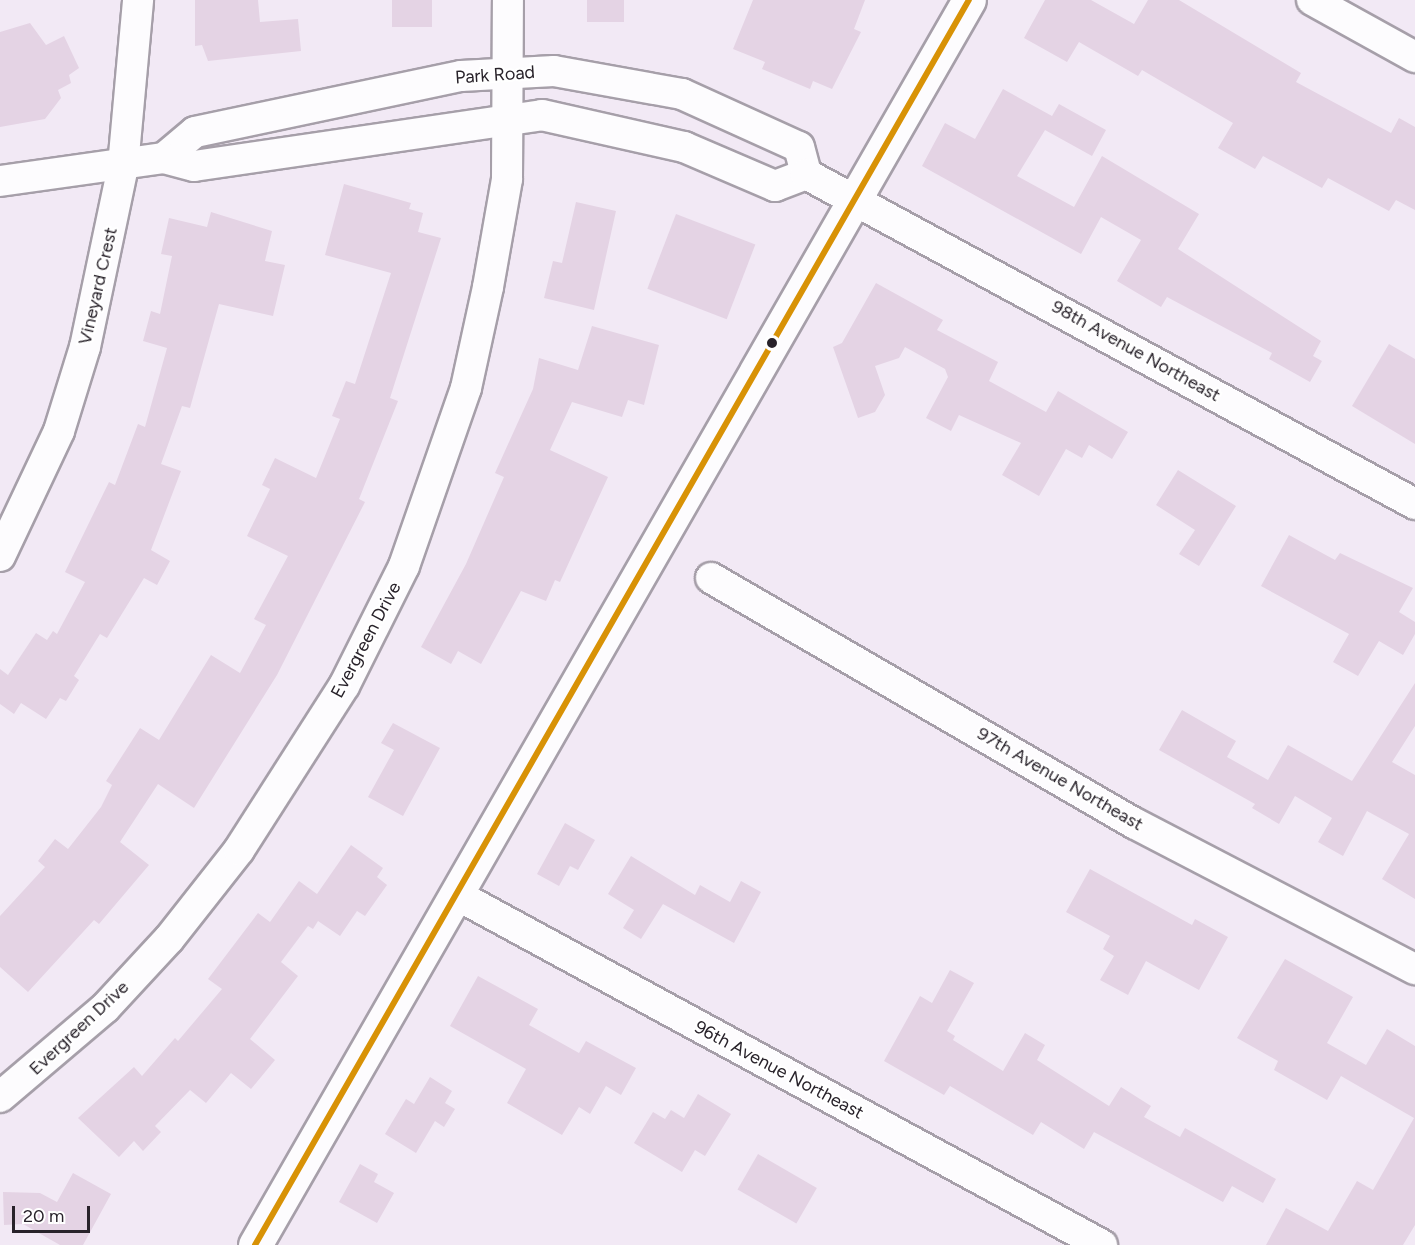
<!DOCTYPE html>
<style>
body{margin:0}
#map{position:relative;width:1415px;height:1245px;overflow:hidden;background:#f2e9f5;font-family:Figtree,sans-serif}
div>[style]{position:absolute}
[style*='--x']{left:calc(var(--x)*1px);top:calc(var(--y)*1px);width:calc(var(--w)*1px);rotate:calc(var(--a)*1deg)}
.building>*{inset:0;background:#e4d3e4;transform-origin:0 0}
.roads{filter:drop-shadow(2px 0 #a69fa9) drop-shadow(-2px 0 #a69fa9) drop-shadow(0 2px #a69fa9) drop-shadow(0 -2px #a69fa9)}
.minor>*{height:30px;margin:-15px;padding:0 15px;transform-origin:15px;border-radius:15px;background:#fdfcfe}
.secondary>*{height:33px;margin:-16.5px;padding:0 16.5px;transform-origin:16.5px;border-radius:16.5px;background:#fdfcfe}
.bus-1>*{height:6px;margin:-3px;padding:0 3px;transform-origin:3px;border-radius:3px;background:#d89206}
.dots>*{width:16px;height:16px;translate:-50% -50%;box-sizing:border-box;border:3px solid #fff;border-radius:50%}
span{translate:-50% -50%;white-space:nowrap;text-align:center;line-height:1.15;-webkit-text-stroke:4.5px #fff;paint-order:stroke}
.street-label{font-size:18px;color:#28222a}
.scale{position:absolute;left:12px;top:1206px;width:78px;height:27px;box-sizing:border-box;border:3px solid #28222a;border-top:0;padding-left:8px;font-size:18px;line-height:21px;white-space:nowrap;color:#28222a;-webkit-text-stroke:4px #fff;paint-order:stroke}
</style>
<div id="map">
<div class="building">
<div style="clip-path:polygon(195px 0,258px 0,260px 22px,298px 19px,301px 51px,208px 61px,202px 45px,195px 46px)"></div>
<div style="left:392px;top:0;width:40px;height:27px"></div>
<div style="left:587px;top:0;width:37px;height:22px"></div>
<div style="clip-path:polygon(753px 0,865px 0,854px 29px,861px 32px,832px 89px,813px 81px,810px 89px,762px 69px,765px 62px,733px 49px)"></div>
<div style="clip-path:polygon(1045px 0,1091px 0,1134px 24px,1148px 0,1179px 0,1301px 73px,1296px 82px,1391px 133px,1399px 118px,1415px 127px,1415px 210px,1396px 200px,1389px 211px,1328px 178px,1322px 188px,1263px 156px,1255px 169px,1218px 148px,1233px 123px,1142px 70px,1138px 76px,1079px 42px,1067px 62px,1024px 38px)"></div>
<div style="clip-path:polygon(30px 23px,46px 45px,64px 36px,79px 68px,69px 75px,71px 83px,58px 90px,61px 98px,45px 119px,0 127px,0 32px)"></div>
<div style="clip-path:polygon(1003px 89px,1052px 116px,1059px 104px,1106px 130px,1092px 156px,1045px 130px,1017px 176px,1074px 207px,1102px 156px,1199px 214px,1178px 249px,1321px 341px,1313px 356px,1322px 361px,1310px 382px,1269px 359px,1272px 353px,1167px 297px,1161px 307px,1117px 281px,1141px 240px,1101px 217px,1081px 254px,922px 166px,945px 123px,975px 139px)"></div>
<div style="clip-path:polygon(344px 184px,411px 203px,409px 209px,423px 213px,418px 232px,441px 238px,390px 398px,398px 401px,359px 499px,365px 502px,277px 675px,194px 808px,158px 784px,120px 842px,149px 865px,99px 924px,94px 920px,28px 992px,0 967px,0 916px,45px 867px,38px 861px,55px 839px,68px 849px,101px 807px,112px 785px,106px 781px,140px 728px,159px 740px,211px 655px,240px 673px,266px 625px,254px 619px,288px 556px,247px 536px,270px 489px,262px 485px,275px 458px,316px 478px,340px 419px,332px 416px,346px 381px,355px 384px,391px 273px,325px 255px)"></div>
<div style="clip-path:polygon(576px 202px,616px 211px,594px 310px,544px 298px,553px 261px,562px 263px)"></div>
<div style="clip-path:polygon(211px 212px,272px 231px,265px 261px,285px 265px,273px 316px,219px 304px,190px 408px,182px 406px,161px 464px,181px 471px,151px 550px,170px 561px,157px 585px,144px 578px,107px 638px,100px 634px,74px 676px,79px 680px,66px 701px,60px 698px,46px 719px,21px 703px,14px 714px,0 704px,0 669px,8px 675px,36px 633px,47px 640px,53px 631px,57px 634px,85px 582px,65px 572px,109px 482px,115px 485px,138px 424px,145px 427px,167px 348px,143px 341px,151px 311px,160px 314px,172px 256px,161px 254px,169px 218px,207px 227px)"></div>
<div style="left:676px;top:214px;width:85px;height:80px;rotate:21deg"></div>
<div style="clip-path:polygon(876px 283px,943px 320px,937px 330px,998px 362px,989px 381px,1046px 412px,1058px 391px,1128px 432px,1112px 459px,1089px 445px,1082px 458px,1066px 449px,1039px 496px,1002px 475px,1021px 443px,959px 415px,951px 431px,926px 418px,948px 377px,945px 369px,905px 347px,899px 358px,875px 366px,885px 395px,875px 412px,858px 418px,833px 347px,842px 343px)"></div>
<div style="clip-path:polygon(592px 326px,659px 345px,644px 405px,628px 400px,622px 417px,572px 402px,550px 450px,608px 477px,560px 582px,555px 580px,546px 601px,521px 591px,481px 664px,458px 651px,451px 664px,421px 647px,466px 564px,504px 477px,495px 473px,533px 389px,539px 358px,578px 370px)"></div>
<div style="clip-path:polygon(1389px 344px,1415px 359px,1415px 444px,1352px 406px)"></div>
<div style="clip-path:polygon(1178px 470px,1236px 506px,1199px 566px,1179px 554px,1195px 530px,1156px 505px)"></div>
<div style="clip-path:polygon(1289px 535px,1335px 560px,1340px 553px,1413px 588px,1399px 612px,1415px 622px,1415px 634px,1403px 655px,1379px 641px,1358px 676px,1333px 662px,1349px 634px,1261px 586px)"></div>
<div style="clip-path:polygon(1415px 683px,1415px 726px,1392px 762px,1415px 775px,1415px 899px,1382px 879px,1409px 834px,1367px 811px,1343px 856px,1318px 842px,1332px 818px,1295px 796px,1279px 824px,1252px 808px,1255px 804px,1159px 750px,1182px 710px,1236px 741px,1227px 757px,1268px 780px,1288px 745px,1352px 781px)"></div>
<div style="clip-path:polygon(393px 723px,440px 748px,403px 816px,368px 797px,394px 750px,381px 743px)"></div>
<div style="clip-path:polygon(565px 823px,595px 840px,578px 870px,570px 866px,559px 886px,537px 874px)"></div>
<div style="clip-path:polygon(351px 845px,383px 868px,377px 877px,387px 885px,365px 916px,357px 911px,340px 936px,318px 921px,313px 929px,308px 926px,281px 962px,298px 976px,250px 1039px,275px 1060px,251px 1089px,231px 1073px,206px 1103px,190px 1090px,155px 1126px,161px 1132px,143px 1151px,134px 1141px,119px 1157px,78px 1118px,134px 1067px,142px 1076px,175px 1038px,178px 1041px,222px 989px,208px 979px,258px 913px,270px 922px,299px 881px,317px 894px)"></div>
<div style="clip-path:polygon(631px 856px,695px 895px,700px 885px,730px 902px,741px 881px,761px 892px,734px 943px,663px 904px,641px 939px,623px 928px,634px 910px,608px 894px)"></div>
<div style="clip-path:polygon(1090px 869px,1192px 925px,1195px 919px,1228px 937px,1199px 990px,1146px 961px,1128px 995px,1100px 980px,1114px 956px,1103px 949px,1110px 936px,1066px 912px)"></div>
<div style="clip-path:polygon(1285px 959px,1353px 997px,1327px 1043px,1366px 1065px,1387px 1029px,1415px 1046px,1415px 1225px,1403px 1245px,1266px 1245px,1286px 1208px,1328px 1231px,1357px 1181px,1373px 1190px,1414px 1118px,1341px 1076px,1327px 1100px,1274px 1070px,1278px 1061px,1237px 1038px)"></div>
<div style="clip-path:polygon(950px 970px,974px 983px,947px 1031px,955px 1036px,953px 1040px,1003px 1071px,1025px 1033px,1045px 1045px,1037px 1060px,1109px 1106px,1121px 1087px,1151px 1106px,1144px 1117px,1180px 1137px,1185px 1128px,1276px 1179px,1263px 1203px,1232px 1186px,1223px 1202px,1094px 1132px,1084px 1149px,1041px 1122px,1033px 1135px,950px 1086px,944px 1095px,884px 1061px,920px 996px,932px 1003px)"></div>
<div style="clip-path:polygon(478px 976px,538px 1009px,529px 1025px,579px 1053px,586px 1041px,636px 1068px,621px 1095px,606px 1086px,590px 1114px,579px 1107px,562px 1135px,507px 1103px,526px 1069px,450px 1026px)"></div>
<div style="clip-path:polygon(430px 1077px,452px 1091px,445px 1103px,455px 1109px,444px 1127px,435px 1121px,416px 1153px,385px 1134px,406px 1099px,414px 1104px)"></div>
<div style="clip-path:polygon(698px 1094px,731px 1114px,705px 1156px,695px 1150px,682px 1172px,634px 1143px,653px 1112px,665px 1119px,671px 1110px,684px 1118px)"></div>
<div style="left:758px;top:1154px;width:68px;height:41px;rotate:30deg"></div>
<div style="clip-path:polygon(360px 1164px,378px 1174px,374px 1182px,394px 1193px,377px 1223px,339px 1202px)"></div>
<div style="clip-path:polygon(73px 1173px,111px 1194px,83px 1245px,60px 1245px,23px 1224px,4px 1225px,3px 1192px,40px 1193px,57px 1202px)"></div>
</div>
<div class="roads">
<div class="minor">
<div style="--x:1312;--y:0;--w:118;--a:29"></div>
<div style="--x:164;--y:158;--w:40;--a:-40"></div>
<div style="--x:195;--y:132;--w:272;--a:-11.9"></div>
<div style="--x:461;--y:76;--w:93;--a:-3.1"></div>
<div style="--x:554;--y:71;--w:130;--a:10.2"></div>
<div style="--x:682;--y:94;--w:128;--a:24.4"></div>
<div style="--x:799;--y:147;--w:28;--a:75"></div>
<div style="--x:0;--y:181;--w:166;--a:-8"></div>
<div style="--x:164;--y:158;--w:31;--a:15"></div>
<div style="--x:194;--y:166;--w:352;--a:-8.3"></div>
<div style="--x:542;--y:115;--w:146;--a:12.7"></div>
<div style="--x:684;--y:147;--w:99;--a:23.2"></div>
<div style="--x:775;--y:186;--w:33;--a:-21"></div>
<div style="--x:806;--y:174;--w:693;--a:28.45"></div>
<div style="--x:0;--y:556;--w:138;--a:-64.7"></div>
<div style="--x:59;--y:431;--w:88;--a:-72.8"></div>
<div style="--x:85;--y:347;--w:185;--a:-78.1"></div>
<div style="--x:123;--y:166;--w:167;--a:-84.8"></div>
<div style="--x:711;--y:578;--w:489;--a:30.1"></div>
<div style="--x:1134;--y:823;--w:317;--a:27.5"></div>
<div style="--x:457;--y:895;--w:734;--a:28.49"></div>
<div style="--x:0;--y:1097;--w:138;--a:-40.3"></div>
<div style="--x:105;--y:1008;--w:94;--a:-47.2"></div>
<div style="--x:169;--y:939;--w:113;--a:-51.8"></div>
<div style="--x:239;--y:850;--w:195;--a:-57.4"></div>
<div style="--x:344;--y:686;--w:134;--a:-63.4"></div>
<div style="--x:404;--y:566;--w:188;--a:-70.8"></div>
<div style="--x:466;--y:388;--w:103;--a:-77.7"></div>
<div style="--x:488;--y:287;--w:110;--a:-80"></div>
<div style="--x:507;--y:179;--w:179;--a:-89.7"></div>
</div>
<div class="secondary">
<div style="--x:255;--y:1245;--w:1435;--a:-60.17"></div>
</div>
</div>
<div class="bus-1">
<div style="--x:255;--y:1245;--w:1435;--a:-60.17"></div>
</div>
<div class="dots">
<div style="left:772px;top:343px;background:#28222a"></div>
</div>
<div class="street-label">
<span style="left:495px;top:75px;rotate:-4deg">Park Road</span>
<span style="left:98px;top:286px;rotate:-77deg">Vineyard Crest</span>
<span style="left:1136px;top:351px;rotate:29deg">98th Avenue Northeast</span>
<span style="left:366px;top:640px;rotate:-62deg">Evergreen Drive</span>
<span style="left:1060px;top:779px;rotate:30deg">97th Avenue Northeast</span>
<span style="left:79px;top:1028px;rotate:-43deg">Evergreen Drive</span>
<span style="left:779px;top:1070px;rotate:28deg">96th Avenue Northeast</span>
</div>
<div class="scale">20 m</div>
</div>
